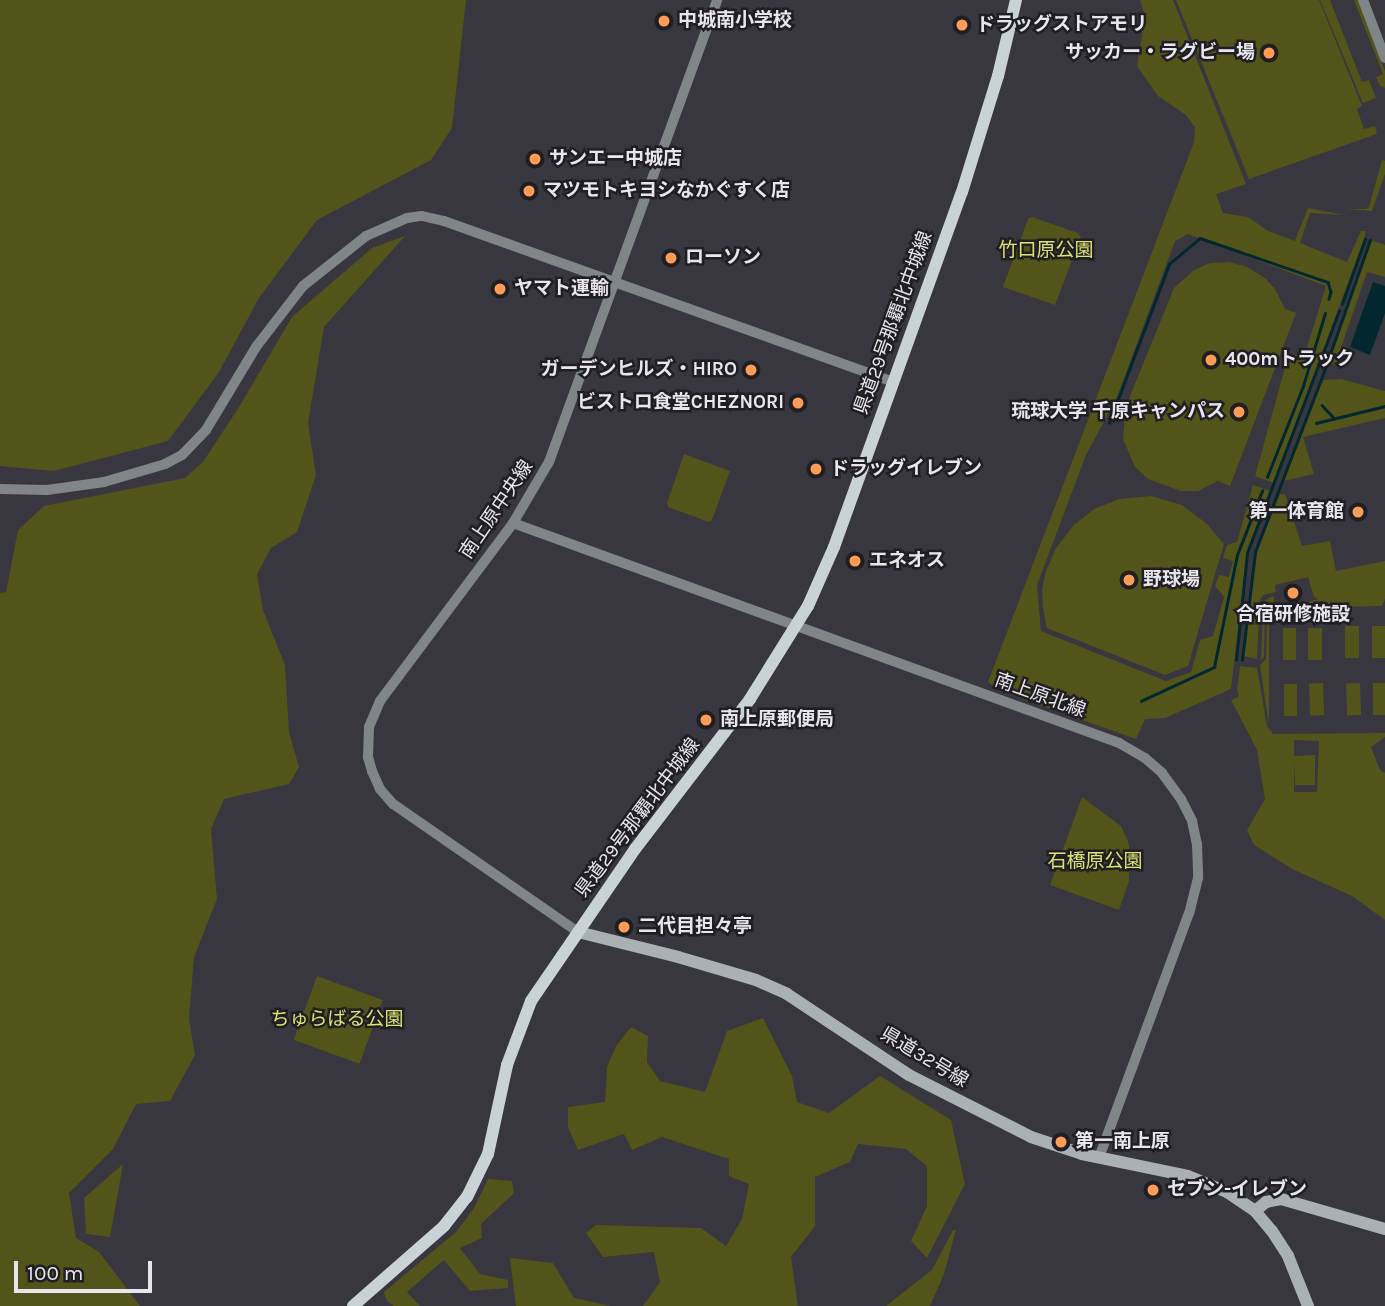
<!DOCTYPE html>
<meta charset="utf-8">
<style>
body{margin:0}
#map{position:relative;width:1385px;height:1306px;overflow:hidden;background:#38363e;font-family:Karla,"Noto Sans JP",sans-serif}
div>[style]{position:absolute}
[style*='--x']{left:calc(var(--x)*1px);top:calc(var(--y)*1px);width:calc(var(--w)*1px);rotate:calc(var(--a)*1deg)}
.green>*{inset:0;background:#52541a;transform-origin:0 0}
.water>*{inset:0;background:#03272f}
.stream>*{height:2.5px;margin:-1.25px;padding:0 1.25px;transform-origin:1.25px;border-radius:1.25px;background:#03272f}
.tertiary>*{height:10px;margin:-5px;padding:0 5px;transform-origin:5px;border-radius:5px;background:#808587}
.secondary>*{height:12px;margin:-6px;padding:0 6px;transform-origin:6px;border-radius:6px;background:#a9b1b4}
.primary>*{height:12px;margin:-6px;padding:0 6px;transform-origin:6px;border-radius:6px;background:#c9d3d6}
.dots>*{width:19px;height:19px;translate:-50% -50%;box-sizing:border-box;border:4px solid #1f1e22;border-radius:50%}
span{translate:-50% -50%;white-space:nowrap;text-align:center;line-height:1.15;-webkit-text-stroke:5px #1f1e22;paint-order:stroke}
.poi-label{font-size:19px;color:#e8e6ec;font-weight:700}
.left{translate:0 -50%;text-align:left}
.right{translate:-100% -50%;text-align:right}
.park-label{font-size:19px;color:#dde373}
.street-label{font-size:19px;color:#e8e6ec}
.scale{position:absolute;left:14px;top:1261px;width:138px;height:32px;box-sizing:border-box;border:4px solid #e8e6ec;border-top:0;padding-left:9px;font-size:21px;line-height:24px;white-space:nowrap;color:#e8e6ec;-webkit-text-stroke:5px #1f1e22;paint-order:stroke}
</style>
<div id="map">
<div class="green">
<div style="clip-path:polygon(0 0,466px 0,452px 128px,431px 160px,317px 220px,259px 298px,219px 372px,168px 441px,54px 471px,0 466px)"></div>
<div style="clip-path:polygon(1140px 0,1173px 0,1246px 184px,1216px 194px,1223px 213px,1248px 217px,1268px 231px,1295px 241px,1308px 208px,1344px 215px,1310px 213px,1300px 243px,1347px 262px,1361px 231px,1365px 231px,1365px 237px,1274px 483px,1255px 476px,1289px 353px,1304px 357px,1326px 286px,1188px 234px,1175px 241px,1117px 397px,1086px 455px,1037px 585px,1041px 631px,1166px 681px,1191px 672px,1200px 640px,1213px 636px,1224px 597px,1215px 586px,1219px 575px,1229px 577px,1233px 561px,1223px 558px,1227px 545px,1237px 542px,1253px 485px,1270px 491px,1247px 551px,1231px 689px,1165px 718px,1145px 719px,1136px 739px,1000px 691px,988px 682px,1194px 142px,1195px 127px,1186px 115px,1158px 96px,1137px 66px,1145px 16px)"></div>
<div style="clip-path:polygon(1176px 0,1319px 0,1362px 106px,1357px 109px,1364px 129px,1375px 126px,1377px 134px,1249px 179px)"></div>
<div style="clip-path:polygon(1320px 0,1330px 0,1362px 82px,1369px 80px,1376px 98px,1363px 103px)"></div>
<div style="clip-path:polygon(1354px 0,1358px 0,1385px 71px,1385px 88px,1380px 86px,1376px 77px,1383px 74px)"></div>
<div style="clip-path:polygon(1382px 160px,1385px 161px,1385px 174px,1372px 211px,1345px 209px,1366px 209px,1369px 207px)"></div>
<div style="clip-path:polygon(1032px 217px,1078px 233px,1081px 237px,1055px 305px,1003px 287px,1028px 219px)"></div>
<div style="clip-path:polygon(405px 236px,324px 327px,308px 423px,316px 475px,297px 532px,271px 548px,257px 574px,263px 610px,285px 665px,289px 732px,299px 767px,289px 784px,224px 799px,211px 829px,217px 899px,194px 957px,189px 1019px,195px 1055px,170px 1101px,136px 1104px,113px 1149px,69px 1193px,76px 1238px,99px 1252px,140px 1306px,0 1306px,0 593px,6px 592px,18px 530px,44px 506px,185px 478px,203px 462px,239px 407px,292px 317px,372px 248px)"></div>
<div style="clip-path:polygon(1370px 240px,1385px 245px,1385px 277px,1367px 272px,1335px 365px,1328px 363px)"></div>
<div style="clip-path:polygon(1229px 262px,1247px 267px,1265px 278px,1275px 289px,1285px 309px,1296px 313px,1230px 486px,1218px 481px,1198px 491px,1181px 491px,1148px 479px,1135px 467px,1123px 439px,1126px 406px,1174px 288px,1194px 270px,1210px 263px)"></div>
<div style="clip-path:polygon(1341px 379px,1385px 391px,1385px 418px,1303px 437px,1314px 474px,1284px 481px,1319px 387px,1324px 380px)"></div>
<div style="clip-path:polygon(684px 454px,730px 471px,712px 520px,709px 522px,668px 507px,667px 503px)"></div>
<div style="clip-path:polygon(1280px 494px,1285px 494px,1302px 546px,1330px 541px,1336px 571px,1385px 561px,1385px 599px,1382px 606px,1338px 607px,1332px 605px,1332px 614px,1269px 616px,1269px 725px,1260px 665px,1266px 659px,1267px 616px,1279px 609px,1319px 599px,1314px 597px,1308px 577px,1275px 585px,1276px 592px,1263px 595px,1260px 600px,1257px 659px,1243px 656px,1257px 551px)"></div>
<div style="clip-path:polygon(1151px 496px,1182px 505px,1207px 524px,1224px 544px,1188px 666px,1165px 675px,1047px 628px,1043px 609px,1042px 589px,1046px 571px,1056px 548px,1074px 525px,1094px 509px,1119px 499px)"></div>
<div style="clip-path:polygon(1273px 596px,1276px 606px,1265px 614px,1264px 656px,1261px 661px,1263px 602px)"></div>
<div style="left:1345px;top:626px;width:14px;height:32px"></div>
<div style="left:1372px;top:626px;width:13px;height:32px"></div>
<div style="left:1283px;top:628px;width:13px;height:32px"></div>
<div style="left:1308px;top:628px;width:14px;height:32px"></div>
<div style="clip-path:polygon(evenodd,1240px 666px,1257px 668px,1267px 726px,1273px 734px,1385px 733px,1385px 737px,1371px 747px,1380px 770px,1385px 773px,1385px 920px,1352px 896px,1292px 869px,1254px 845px,1247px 830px,1265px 799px,1257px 750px,1231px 700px,1239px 697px,1237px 690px,1240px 666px,1294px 740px,1319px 741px,1317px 792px,1294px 792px,1294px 761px,1295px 785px,1315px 785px,1315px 755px,1294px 756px,1294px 740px)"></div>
<div style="left:1323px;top:683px;width:32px;height:14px;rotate:88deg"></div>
<div style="left:1360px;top:683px;width:32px;height:14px;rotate:88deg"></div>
<div style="left:1373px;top:683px;width:12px;height:32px"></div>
<div style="left:1284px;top:684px;width:13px;height:32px"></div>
<div style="clip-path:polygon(1082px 797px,1121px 826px,1129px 844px,1129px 881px,1119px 910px,1050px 885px)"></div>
<div style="left:317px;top:976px;width:70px;height:68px;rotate:20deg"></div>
<div style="clip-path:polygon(763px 1018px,792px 1076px,797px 1102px,829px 1113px,880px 1076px,951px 1120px,965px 1184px,927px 1258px,911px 1241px,927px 1206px,927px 1166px,906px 1149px,858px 1144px,850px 1162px,815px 1177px,815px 1226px,791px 1257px,798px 1306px,643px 1306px,660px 1282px,654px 1252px,603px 1257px,586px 1233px,596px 1225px,701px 1228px,726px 1246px,742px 1219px,749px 1184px,729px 1176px,729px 1159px,662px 1137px,632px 1150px,624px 1134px,578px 1150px,568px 1127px,568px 1107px,605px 1102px,607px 1067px,616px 1046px,631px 1027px,648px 1036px,647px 1062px,660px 1081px,705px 1092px,727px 1031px)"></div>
<div style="clip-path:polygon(123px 1164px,110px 1237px,86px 1234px,84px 1198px)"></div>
<div style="clip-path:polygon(488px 1179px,512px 1181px,514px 1193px,481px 1224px,482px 1238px,460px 1248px,480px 1274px,508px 1280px,508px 1288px,470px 1291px,444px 1260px,407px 1292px,420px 1306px,394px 1306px,387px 1301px,384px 1292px,456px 1232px,474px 1208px)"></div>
<div style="clip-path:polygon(953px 1230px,956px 1230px,944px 1274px,930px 1306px,886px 1306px,932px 1270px)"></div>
<div style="clip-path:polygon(510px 1258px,553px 1263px,574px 1298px,611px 1306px,516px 1306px)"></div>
</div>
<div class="water">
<div style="clip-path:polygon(1373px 282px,1385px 286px,1385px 313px,1370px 355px,1350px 347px)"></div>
</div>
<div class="stream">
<div style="--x:1342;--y:304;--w:69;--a:-70.5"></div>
<div style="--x:1322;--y:405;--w:18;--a:47"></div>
<div style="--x:1109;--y:423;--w:170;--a:-69.3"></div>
<div style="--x:1169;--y:264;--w:40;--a:-40"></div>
<div style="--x:1200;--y:238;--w:135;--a:19"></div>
<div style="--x:1328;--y:282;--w:10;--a:73"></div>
<div style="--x:1331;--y:292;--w:7;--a:106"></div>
<div style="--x:1316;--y:423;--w:71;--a:-13.8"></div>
<div style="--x:1267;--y:477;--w:98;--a:-68.4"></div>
<div style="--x:1303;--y:386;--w:76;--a:-73.2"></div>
<div style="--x:1236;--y:660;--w:108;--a:-84.1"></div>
<div style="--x:1247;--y:553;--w:259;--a:-69.2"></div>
<div style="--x:1242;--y:660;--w:109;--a:-83.1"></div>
<div style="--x:1255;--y:552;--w:187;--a:-69.1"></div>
<div style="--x:1322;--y:377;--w:145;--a:-70.7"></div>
<div style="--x:1141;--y:701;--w:81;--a:-25"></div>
<div style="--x:1214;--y:667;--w:114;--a:-78.4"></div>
<div style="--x:1237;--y:555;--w:69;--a:-68.7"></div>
</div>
<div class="tertiary">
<div style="--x:1363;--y:0;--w:62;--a:69.2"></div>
<div style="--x:0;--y:489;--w:47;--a:1.2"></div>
<div style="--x:47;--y:490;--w:58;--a:-8"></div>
<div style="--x:104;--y:482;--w:64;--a:-16.4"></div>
<div style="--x:165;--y:464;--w:19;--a:-28"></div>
<div style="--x:182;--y:455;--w:35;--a:-46"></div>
<div style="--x:206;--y:430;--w:97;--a:-58.9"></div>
<div style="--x:256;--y:347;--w:77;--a:-52.4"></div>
<div style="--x:303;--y:286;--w:80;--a:-38.4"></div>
<div style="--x:366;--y:236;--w:45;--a:-23.7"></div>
<div style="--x:407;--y:218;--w:15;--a:-8"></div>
<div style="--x:422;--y:216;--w:23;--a:13"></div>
<div style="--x:444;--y:221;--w:476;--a:19.7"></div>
<div style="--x:513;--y:523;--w:645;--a:19.95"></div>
<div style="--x:1119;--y:743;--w:30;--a:30"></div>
<div style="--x:1145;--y:758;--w:23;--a:41"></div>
<div style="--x:1162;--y:773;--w:32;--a:54"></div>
<div style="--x:1181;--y:799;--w:25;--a:63"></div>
<div style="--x:1192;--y:821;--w:24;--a:78"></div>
<div style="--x:1197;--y:844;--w:34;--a:88"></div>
<div style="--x:1198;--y:878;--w:36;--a:104"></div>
<div style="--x:1189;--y:913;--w:260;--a:110.2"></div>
<div style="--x:578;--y:932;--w:225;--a:-145.3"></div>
<div style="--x:393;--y:804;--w:20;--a:-131"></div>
<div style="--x:380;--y:789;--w:20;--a:-114"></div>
<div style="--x:372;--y:771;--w:15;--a:-106"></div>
<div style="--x:368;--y:757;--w:30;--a:-88"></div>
<div style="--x:369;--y:727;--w:28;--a:-67"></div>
<div style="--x:380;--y:701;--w:222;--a:-53.2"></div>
<div style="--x:513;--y:523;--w:71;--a:-59.5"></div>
<div style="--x:549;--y:462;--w:492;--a:-70"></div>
</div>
<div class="secondary">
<div style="--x:578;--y:932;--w:103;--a:14"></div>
<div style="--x:678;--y:957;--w:81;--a:16.4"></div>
<div style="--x:756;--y:980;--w:34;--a:24"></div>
<div style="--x:787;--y:994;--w:146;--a:33.6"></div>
<div style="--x:909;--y:1075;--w:137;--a:26.9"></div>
<div style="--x:1031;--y:1137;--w:54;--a:18.4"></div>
<div style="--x:1082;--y:1154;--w:108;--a:11.7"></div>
<div style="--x:1188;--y:1176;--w:42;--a:22.3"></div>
<div style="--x:1227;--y:1192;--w:34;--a:34"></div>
<div style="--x:1255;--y:1211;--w:26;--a:50"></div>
<div style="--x:1272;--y:1231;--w:30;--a:57"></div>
<div style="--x:1288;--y:1256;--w:54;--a:68.2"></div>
<div style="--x:1255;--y:1211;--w:14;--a:-39"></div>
<div style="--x:1266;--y:1202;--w:15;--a:-11"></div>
<div style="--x:1281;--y:1199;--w:108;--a:16.1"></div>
</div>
<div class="primary">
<div style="--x:353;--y:1306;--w:121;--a:-41.3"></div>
<div style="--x:444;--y:1226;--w:37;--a:-52"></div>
<div style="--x:467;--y:1197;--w:48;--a:-64"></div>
<div style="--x:488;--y:1154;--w:91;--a:-77.9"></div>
<div style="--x:507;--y:1065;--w:68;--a:-69.4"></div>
<div style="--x:531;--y:1001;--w:184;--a:-55.6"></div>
<div style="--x:635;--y:849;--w:189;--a:-52.5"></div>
<div style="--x:750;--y:699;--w:110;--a:-58.1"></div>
<div style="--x:808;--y:606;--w:64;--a:-66.2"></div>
<div style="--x:834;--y:547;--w:377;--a:-70.2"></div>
<div style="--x:962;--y:192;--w:121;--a:-72.8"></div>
<div style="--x:998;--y:76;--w:78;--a:-76.7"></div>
</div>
<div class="dots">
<div style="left:664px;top:21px;background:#fd9c56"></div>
<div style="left:962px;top:25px;background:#fd9c56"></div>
<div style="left:1269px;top:53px;background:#fd9c56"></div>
<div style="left:535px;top:159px;background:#fd9c56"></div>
<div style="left:529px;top:191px;background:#fd9c56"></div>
<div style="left:671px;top:258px;background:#fd9c56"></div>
<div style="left:500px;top:289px;background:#fd9c56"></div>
<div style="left:1211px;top:360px;background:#fd9c56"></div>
<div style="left:751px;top:370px;background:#fd9c56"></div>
<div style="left:798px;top:403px;background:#fd9c56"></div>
<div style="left:1239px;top:412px;background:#fd9c56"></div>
<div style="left:816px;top:469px;background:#fd9c56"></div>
<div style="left:1358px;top:512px;background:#fd9c56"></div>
<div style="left:855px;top:561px;background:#fd9c56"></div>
<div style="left:1129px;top:580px;background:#fd9c56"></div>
<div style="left:1293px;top:593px;background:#fd9c56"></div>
<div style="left:706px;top:720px;background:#fd9c56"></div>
<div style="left:624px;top:927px;background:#fd9c56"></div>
<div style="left:1061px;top:1142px;background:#fd9c56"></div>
<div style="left:1153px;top:1190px;background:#fd9c56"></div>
</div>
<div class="poi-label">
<span class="left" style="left:678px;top:21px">中城南小学校</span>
<span class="left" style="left:976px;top:25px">ドラッグストアモリ</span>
<span class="right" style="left:1255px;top:53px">サッカー・ラグビー場</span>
<span class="left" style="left:549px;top:159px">サンエー中城店</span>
<span class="left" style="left:543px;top:191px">マツモトキヨシなかぐすく店</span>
<span class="left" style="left:685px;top:258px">ローソン</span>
<span class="left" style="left:514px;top:289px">ヤマト運輸</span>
<span class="left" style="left:1225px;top:360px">400mトラック</span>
<span class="right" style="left:737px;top:370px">ガーデンヒルズ・HIRO</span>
<span class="right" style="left:784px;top:403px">ビストロ食堂CHEZNORI</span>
<span class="right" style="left:1225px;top:412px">琉球大学 千原キャンパス</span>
<span class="left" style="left:830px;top:469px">ドラッグイレブン</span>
<span class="right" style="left:1344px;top:512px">第一体育館</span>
<span class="left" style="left:869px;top:561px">エネオス</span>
<span class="left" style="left:1143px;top:580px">野球場</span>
<span style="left:1293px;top:615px">合宿研修施設</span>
<span class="left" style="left:720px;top:720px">南上原郵便局</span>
<span class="left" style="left:638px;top:927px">二代目担々亭</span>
<span class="left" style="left:1075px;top:1142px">第一南上原</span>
<span class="left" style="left:1167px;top:1190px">セブン-イレブン</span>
</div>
<div class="park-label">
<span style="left:1046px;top:251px">竹口原公園</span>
<span style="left:1095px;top:862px">石橋原公園</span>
<span style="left:337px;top:1020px">ちゅらばる公園</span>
</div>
<div class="street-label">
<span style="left:894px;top:323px;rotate:-70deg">県道29号那覇北中城線</span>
<span style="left:497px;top:510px;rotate:-56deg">南上原中央線</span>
<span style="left:1040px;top:696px;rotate:20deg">南上原北線</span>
<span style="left:638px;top:818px;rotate:-53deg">県道29号那覇北中城線</span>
<span style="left:924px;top:1058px;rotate:31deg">県道32号線</span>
</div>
<div class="scale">100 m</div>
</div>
